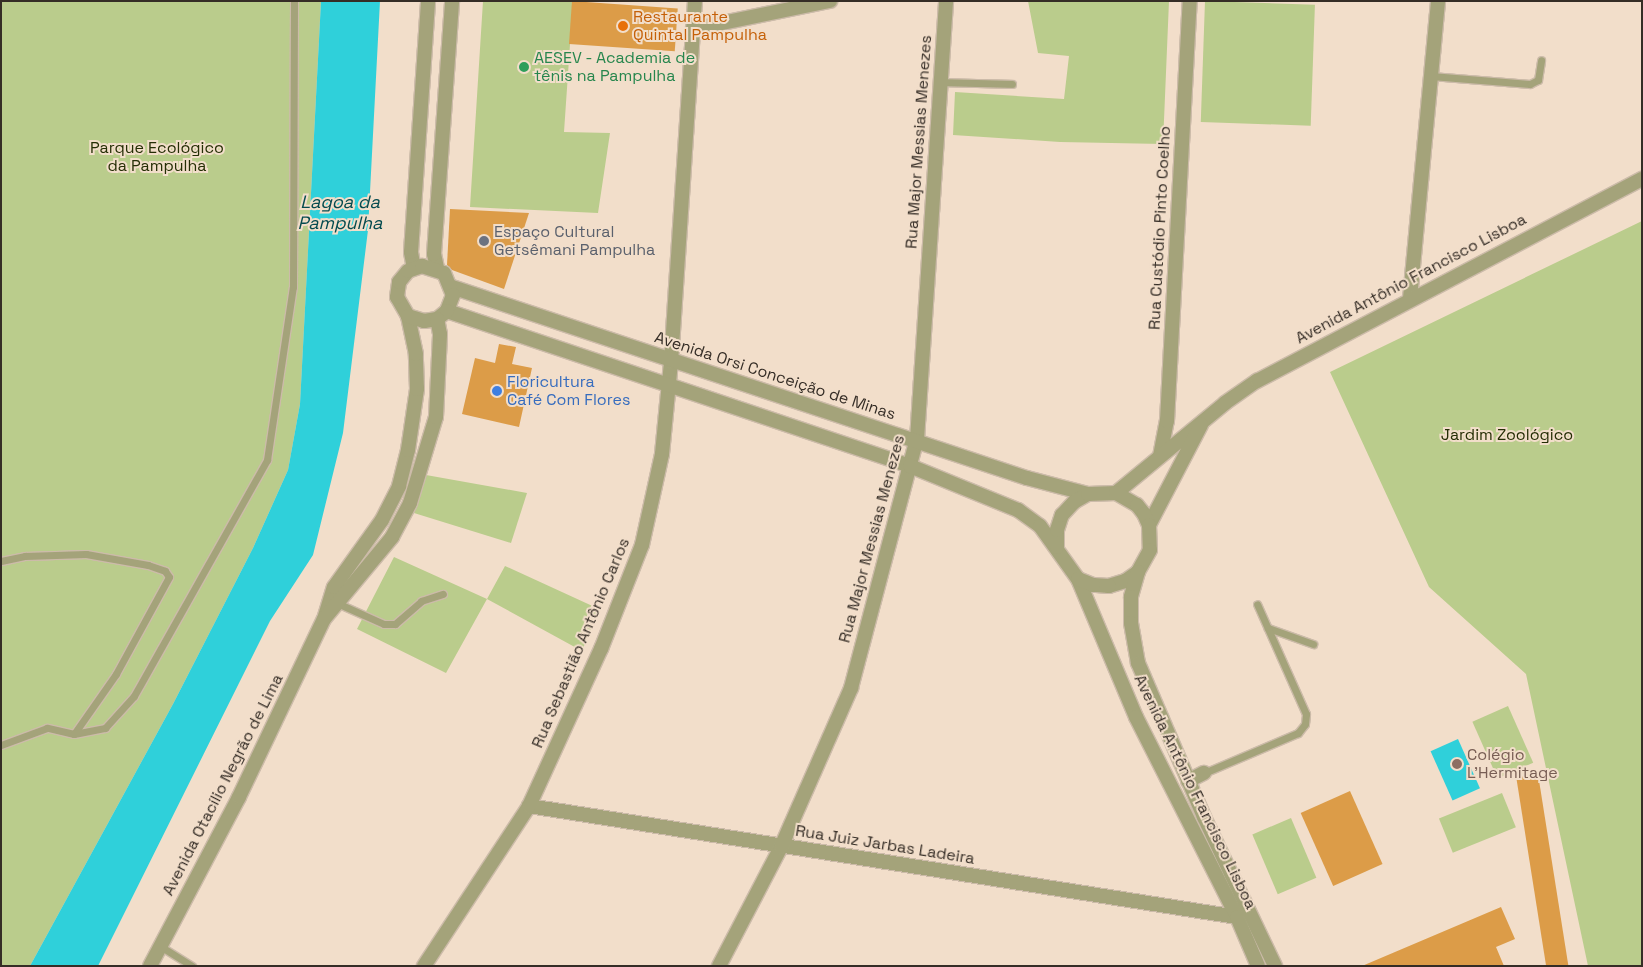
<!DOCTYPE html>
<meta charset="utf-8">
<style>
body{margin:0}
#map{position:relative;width:1643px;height:967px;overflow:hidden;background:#f2deca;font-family:"Space Grotesk",sans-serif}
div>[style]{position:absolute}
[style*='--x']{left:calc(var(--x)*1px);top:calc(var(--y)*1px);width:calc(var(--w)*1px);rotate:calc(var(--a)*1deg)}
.green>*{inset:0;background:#bacc8c;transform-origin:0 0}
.water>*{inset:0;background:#2fd0da;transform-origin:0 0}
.building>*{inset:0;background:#dc9c48;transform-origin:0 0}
.roads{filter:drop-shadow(1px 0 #ccbba9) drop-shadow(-1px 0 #ccbba9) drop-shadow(0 1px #ccbba9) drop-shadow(0 -1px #ccbba9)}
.service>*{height:7px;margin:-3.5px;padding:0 3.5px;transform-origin:3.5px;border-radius:3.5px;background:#a4a37a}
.minor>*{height:14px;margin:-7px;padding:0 7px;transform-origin:7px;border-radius:7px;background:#a4a37a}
.tertiary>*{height:14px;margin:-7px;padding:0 7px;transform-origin:7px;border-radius:7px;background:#a4a37a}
.dots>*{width:14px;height:14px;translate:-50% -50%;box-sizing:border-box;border:2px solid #f2deca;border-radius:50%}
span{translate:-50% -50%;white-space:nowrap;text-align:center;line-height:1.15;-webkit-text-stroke:4px #f2deca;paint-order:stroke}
.food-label{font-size:16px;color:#c56008}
.left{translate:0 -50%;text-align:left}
.leisure-label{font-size:16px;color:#27864d}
.street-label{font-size:16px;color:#352d26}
.park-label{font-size:16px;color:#252e05}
.worship-label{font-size:16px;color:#5b616d}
.shop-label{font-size:16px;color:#366cbe}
.education-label{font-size:16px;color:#785e54}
.water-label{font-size:18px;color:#054b4f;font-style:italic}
.frame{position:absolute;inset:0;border:2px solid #352d26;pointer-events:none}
</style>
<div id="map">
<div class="green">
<div style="clip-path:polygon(1px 1px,321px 1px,300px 404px,288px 470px,253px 548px,173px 704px,30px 966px,1px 966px)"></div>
<div style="clip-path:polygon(483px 1px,573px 1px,564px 132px,610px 133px,598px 213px,470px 207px)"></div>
<div style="clip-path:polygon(1028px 1px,1169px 1px,1163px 144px,1060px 142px,953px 135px,955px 92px,1064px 99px,1069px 56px,1038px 53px)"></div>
<div style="left:1205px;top:1px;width:110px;height:121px;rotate:2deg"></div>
<div style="clip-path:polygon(1642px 221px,1642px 966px,1588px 966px,1526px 674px,1429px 587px,1330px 372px)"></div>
<div style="clip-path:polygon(426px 475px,527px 493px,511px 543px,414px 513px)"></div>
<div style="clip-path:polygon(394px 557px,487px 599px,505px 566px,599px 609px,582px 651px,487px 599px,446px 673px,357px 629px)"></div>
<div style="left:1508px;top:706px;width:62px;height:39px;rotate:66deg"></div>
<div style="left:1502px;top:793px;width:37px;height:68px;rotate:68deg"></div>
<div style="left:1291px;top:818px;width:65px;height:42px;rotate:67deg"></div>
</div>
<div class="water">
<div style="clip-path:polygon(321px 1px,380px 1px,368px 230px,343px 433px,313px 555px,270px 621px,98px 966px,30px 966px,173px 704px,253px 548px,288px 470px,300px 404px)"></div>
<div style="left:1458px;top:739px;width:54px;height:30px;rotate:66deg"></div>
</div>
<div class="building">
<div style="left:572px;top:1px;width:106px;height:43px;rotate:4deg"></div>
<div style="clip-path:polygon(450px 209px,529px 213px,504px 289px,452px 270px,447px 265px)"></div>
<div style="clip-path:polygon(499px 344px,516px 347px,512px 364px,532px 368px,519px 427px,462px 414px,475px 358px,495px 363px)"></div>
<div style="left:1538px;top:774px;width:195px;height:22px;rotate:81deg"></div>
<div style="left:1350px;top:791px;width:80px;height:54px;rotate:66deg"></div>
<div style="clip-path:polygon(1501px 907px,1515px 939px,1496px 947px,1504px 966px,1362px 966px)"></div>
</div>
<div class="roads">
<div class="service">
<div style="--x:1431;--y:76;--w:99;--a:4.6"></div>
<div style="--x:1530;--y:84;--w:9;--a:-27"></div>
<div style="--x:1538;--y:80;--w:20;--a:-81"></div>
<div style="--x:941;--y:82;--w:71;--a:1.6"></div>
<div style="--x:1;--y:561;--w:25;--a:-12"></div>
<div style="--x:25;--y:556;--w:61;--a:-1.9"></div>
<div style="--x:86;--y:554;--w:63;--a:10.1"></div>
<div style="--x:148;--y:565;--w:18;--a:19"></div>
<div style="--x:165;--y:571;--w:7;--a:56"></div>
<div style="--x:169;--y:577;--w:111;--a:118.7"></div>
<div style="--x:116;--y:674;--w:73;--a:125"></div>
<div style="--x:74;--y:734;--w:28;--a:-167"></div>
<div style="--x:47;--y:728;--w:49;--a:159.7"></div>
<div style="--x:337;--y:603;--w:51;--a:24.1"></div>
<div style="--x:384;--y:624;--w:11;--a:0"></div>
<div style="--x:395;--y:624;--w:35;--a:-41"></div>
<div style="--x:421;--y:601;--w:23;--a:-18"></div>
<div style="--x:1268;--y:628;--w:48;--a:19.6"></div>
<div style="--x:74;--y:734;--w:32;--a:-11"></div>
<div style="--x:105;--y:728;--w:43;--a:-47.8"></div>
<div style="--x:134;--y:696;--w:271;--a:-60.6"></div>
<div style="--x:267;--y:460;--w:175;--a:-81.5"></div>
<div style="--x:293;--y:287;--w:286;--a:-89.8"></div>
<div style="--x:1204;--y:773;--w:102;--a:-23.1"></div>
<div style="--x:1298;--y:733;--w:11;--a:-52"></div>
<div style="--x:1305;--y:724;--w:10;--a:-84"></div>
<div style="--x:1306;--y:714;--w:120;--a:-114"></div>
<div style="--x:160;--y:946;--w:38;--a:32"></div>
</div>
<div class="minor">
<div style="--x:693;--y:29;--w:140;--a:-11.6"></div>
<div style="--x:1410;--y:298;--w:298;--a:-84.6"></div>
<div style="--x:1160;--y:456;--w:36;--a:-79"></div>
<div style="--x:1167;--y:421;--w:421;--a:-86.9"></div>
<div style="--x:1188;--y:781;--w:18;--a:-27"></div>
<div style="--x:529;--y:806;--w:717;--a:8.91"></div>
<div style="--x:424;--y:966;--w:191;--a:-56.7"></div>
<div style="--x:529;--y:806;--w:173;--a:-65.4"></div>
<div style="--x:601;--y:649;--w:112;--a:-68.5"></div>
<div style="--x:642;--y:545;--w:93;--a:-77.6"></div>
<div style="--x:662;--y:454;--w:92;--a:-84.4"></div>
<div style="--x:671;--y:362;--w:362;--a:-86.2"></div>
<div style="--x:719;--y:966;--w:134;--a:-62.5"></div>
<div style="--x:781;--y:847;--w:174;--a:-66.2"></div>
<div style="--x:851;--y:688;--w:258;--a:-75.2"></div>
<div style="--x:917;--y:439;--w:439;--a:-86.2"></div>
</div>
<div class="tertiary">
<div style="--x:414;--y:268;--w:16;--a:-101"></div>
<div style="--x:411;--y:252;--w:252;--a:-86.1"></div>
<div style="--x:437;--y:268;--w:14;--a:-102"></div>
<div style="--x:434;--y:254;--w:254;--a:-85.9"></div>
<div style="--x:452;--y:287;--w:606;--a:18.38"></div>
<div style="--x:1027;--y:478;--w:63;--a:14.7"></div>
<div style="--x:447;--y:311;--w:488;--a:18.5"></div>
<div style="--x:910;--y:466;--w:117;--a:22.2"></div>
<div style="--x:1018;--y:510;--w:27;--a:36"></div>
<div style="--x:1040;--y:526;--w:65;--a:54.4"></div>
<div style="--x:1078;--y:579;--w:150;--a:67.2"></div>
<div style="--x:1136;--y:717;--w:224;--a:63.2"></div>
<div style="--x:1237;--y:917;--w:53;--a:66.8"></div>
<div style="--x:1116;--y:493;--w:141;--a:-39.5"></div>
<div style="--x:1225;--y:403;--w:39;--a:-35"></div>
<div style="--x:1257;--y:381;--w:435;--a:-27.7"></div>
<div style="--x:1149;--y:525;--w:113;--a:-62.5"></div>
<div style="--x:1057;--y:547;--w:17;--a:-90"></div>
<div style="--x:1057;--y:530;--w:16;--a:-72"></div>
<div style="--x:1062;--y:515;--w:18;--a:-47"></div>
<div style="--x:1074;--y:502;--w:16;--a:-30"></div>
<div style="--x:1088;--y:494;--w:28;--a:-2"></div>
<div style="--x:1116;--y:493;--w:24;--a:30"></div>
<div style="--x:1137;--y:505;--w:11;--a:52"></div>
<div style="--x:1144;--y:514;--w:12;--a:66"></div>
<div style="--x:1149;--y:525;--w:25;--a:88"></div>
<div style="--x:1150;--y:550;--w:25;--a:119"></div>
<div style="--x:1138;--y:572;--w:16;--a:145"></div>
<div style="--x:1125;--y:581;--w:17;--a:163"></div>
<div style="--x:1109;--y:586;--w:16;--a:-176"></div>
<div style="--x:1093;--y:585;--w:16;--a:-158"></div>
<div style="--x:1138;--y:572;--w:26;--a:106"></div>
<div style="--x:1131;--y:597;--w:26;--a:90"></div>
<div style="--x:1131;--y:623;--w:41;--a:80.1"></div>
<div style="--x:1138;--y:663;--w:168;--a:66.8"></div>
<div style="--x:1204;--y:817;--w:165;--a:64.5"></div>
<div style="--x:325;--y:616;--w:30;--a:-73"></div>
<div style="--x:334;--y:587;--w:82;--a:-54.4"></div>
<div style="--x:382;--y:520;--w:38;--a:-63"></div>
<div style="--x:399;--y:486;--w:37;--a:-76"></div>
<div style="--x:408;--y:450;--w:62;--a:-81.6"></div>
<div style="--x:417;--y:389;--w:35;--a:-92"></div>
<div style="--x:416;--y:354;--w:39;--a:-102"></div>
<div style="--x:408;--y:316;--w:22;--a:-120"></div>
<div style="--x:397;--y:297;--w:15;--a:-82"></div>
<div style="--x:399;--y:282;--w:14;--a:-51"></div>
<div style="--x:408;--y:271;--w:15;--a:-20"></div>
<div style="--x:422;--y:266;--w:23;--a:18"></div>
<div style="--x:444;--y:273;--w:24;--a:68"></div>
<div style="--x:453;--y:295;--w:17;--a:111"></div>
<div style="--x:447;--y:311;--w:13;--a:141"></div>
<div style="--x:437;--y:319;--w:13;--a:171"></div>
<div style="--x:424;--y:321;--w:17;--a:-163"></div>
<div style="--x:150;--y:966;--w:191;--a:-62.2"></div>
<div style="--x:239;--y:797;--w:197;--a:-64.5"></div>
<div style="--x:324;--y:619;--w:107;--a:-50.3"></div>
<div style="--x:392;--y:537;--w:38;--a:-62"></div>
<div style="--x:410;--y:503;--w:90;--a:-73.2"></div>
<div style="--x:436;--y:417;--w:83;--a:-87.2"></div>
<div style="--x:440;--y:334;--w:15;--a:-101"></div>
</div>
</div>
<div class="dots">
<div style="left:623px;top:26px;background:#e8710a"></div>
<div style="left:524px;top:67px;background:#2e9e5b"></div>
<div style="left:484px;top:241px;background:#6b7280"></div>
<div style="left:497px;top:391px;background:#3f7fe0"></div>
<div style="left:1457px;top:764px;background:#8d6e63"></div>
</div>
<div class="food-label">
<span class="left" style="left:633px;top:26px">Restaurante<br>Quintal Pampulha</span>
</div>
<div class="leisure-label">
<span class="left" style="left:534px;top:67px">AESEV - Academia de<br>tênis na Pampulha</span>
</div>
<div class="street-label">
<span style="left:919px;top:142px;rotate:-86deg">Rua Major Messias Menezes</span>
<span style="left:1160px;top:228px;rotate:-87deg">Rua Custódio Pinto Coelho</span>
<span style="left:1411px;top:279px;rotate:-28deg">Avenida Antônio Francisco Lisboa</span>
<span style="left:775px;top:376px;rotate:18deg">Avenida Orsi Conceição de Minas</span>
<span style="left:872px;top:539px;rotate:-75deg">Rua Major Messias Menezes</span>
<span style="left:581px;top:643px;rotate:-67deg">Rua Sebastião Antônio Carlos</span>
<span style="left:223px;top:785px;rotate:-63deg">Avenida Otacílio Negrão de Lima</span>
<span style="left:1195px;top:792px;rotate:64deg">Avenida Antônio Francisco Lisboa</span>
<span style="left:885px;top:845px;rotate:9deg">Rua Juiz Jarbas Ladeira</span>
</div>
<div class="park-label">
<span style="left:157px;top:157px">Parque Ecológico<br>da Pampulha</span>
<span style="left:1507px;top:435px">Jardim Zoológico</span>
</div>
<div class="worship-label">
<span class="left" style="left:494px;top:241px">Espaço Cultural<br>Getsêmani Pampulha</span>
</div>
<div class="shop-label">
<span class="left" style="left:507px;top:391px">Floricultura<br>Café Com Flores</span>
</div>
<div class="education-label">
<span class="left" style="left:1467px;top:764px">Colégio<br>L'Hermitage</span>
</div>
<div class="water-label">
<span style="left:340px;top:213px">Lagoa da<br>Pampulha</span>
</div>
<div class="frame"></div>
</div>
